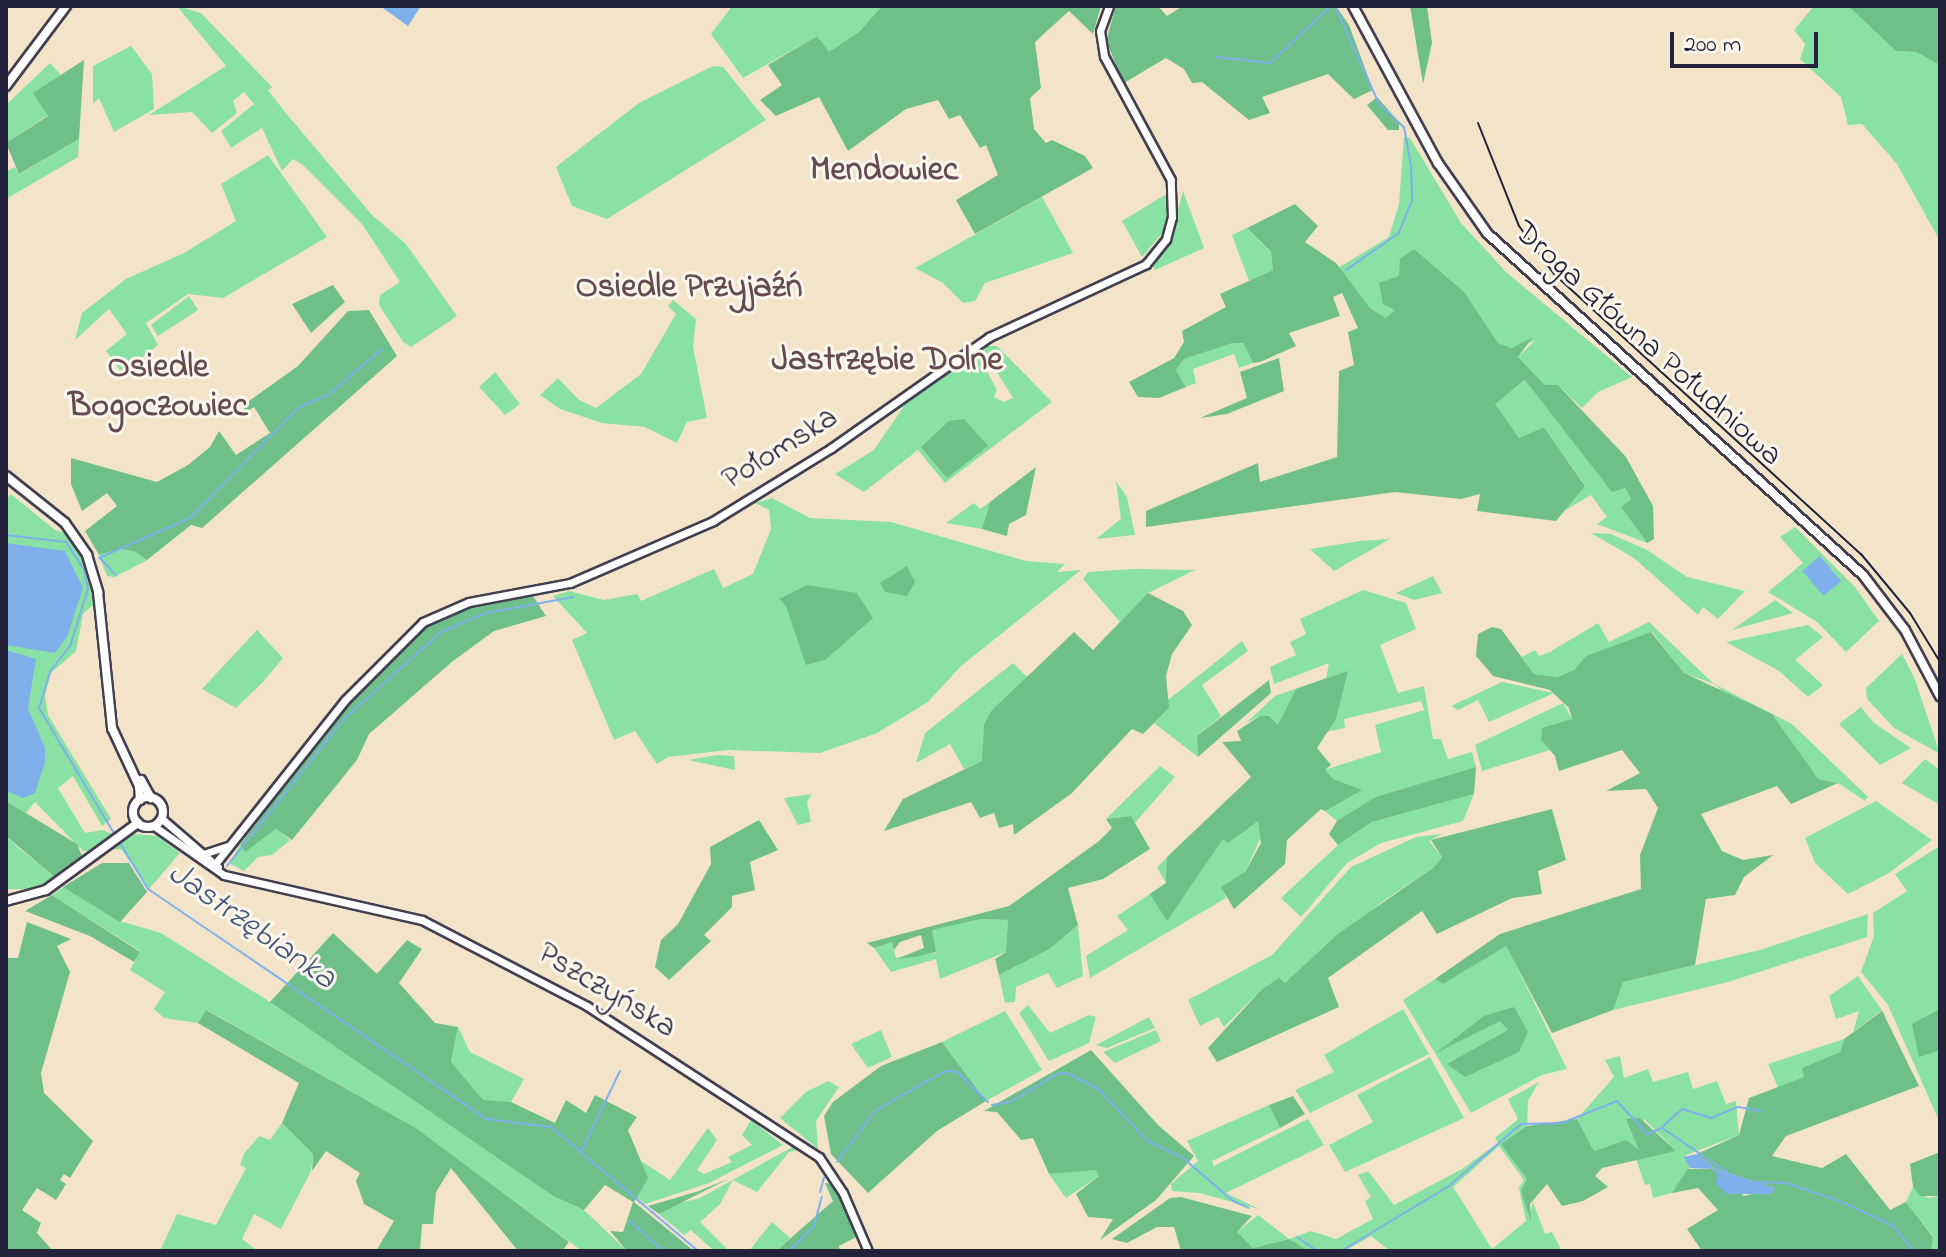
<!DOCTYPE html>
<meta charset="utf-8">
<style>
body{margin:0}
#map{position:relative;width:1946px;height:1257px;overflow:hidden;background:#f3e4c9;font-family:"Indie Flower",sans-serif}
div>[style]{position:absolute}
[style*='--x']{left:calc(var(--x)*1px);top:calc(var(--y)*1px);width:calc(var(--w)*1px);rotate:calc(var(--a)*1deg)}
.green>*{inset:0;background:#8ae1a4}
.forest>*{inset:0;background:#6fbf8a}
.water>*{inset:0;background:#7fb0eb;transform-origin:0 0}
.stream>*{height:2px;margin:-1px;padding:0 1px;transform-origin:1px;border-radius:1px;background:#7fb0eb}
.roads{filter:drop-shadow(2px 0 #413f50) drop-shadow(-2px 0 #413f50) drop-shadow(0 2px #413f50) drop-shadow(0 -2px #413f50)}
.tertiary>*{height:7px;margin:-3.5px;padding:0 3.5px;transform-origin:3.5px;border-radius:3.5px;background:#fff}
.secondary>*{height:8px;margin:-4px;padding:0 4px;transform-origin:4px;border-radius:4px;background:#fff}
.secondary>.ring{margin:-4px;padding:0;box-sizing:content-box;background:none;border:8px solid #fff;border-radius:50%}
.rail>*{height:2px;margin:-1px;padding:0 1px;transform-origin:1px;border-radius:1px;background:#22223b}
span{translate:-50% -50%;white-space:nowrap;text-align:center;line-height:1.15;-webkit-text-stroke:6px #fbf7ec;paint-order:stroke}
.street-label{font-size:32px;color:#22223b}
.neighbourhood-label{font-size:34px;color:#664a52;font-weight:700}
.water-label{font-size:34px;color:#435479;font-style:italic}
.frame{position:absolute;inset:0;border:8px solid #22223b;pointer-events:none}
.scale{position:absolute;left:1670px;top:32px;width:148px;height:36px;box-sizing:border-box;border:4px solid #22223b;border-top:0;padding-left:10px;font-size:24px;line-height:28px;white-space:nowrap;color:#22223b;-webkit-text-stroke:6px #fbf7ec;paint-order:stroke}
</style>
<div id="map">
<div class="green">
<div style="clip-path:polygon(177px 6px,201px 13px,272px 87px,268px 90px,285px 112px,372px 215px,406px 244px,457px 316px,411px 347px,403px 342px,379px 305px,380px 295px,400px 282px,362px 224px,304px 166px,293px 159px,282px 171px,262px 128px,231px 148px,221px 131px,254px 104px,244px 92px,233px 101px,237px 113px,212px 133px,192px 112px,149px 115px,226px 66px)"></div>
<div style="clip-path:polygon(732px 6px,882px 6px,860px 31px,828px 53px,817px 36px,743px 78px,711px 34px)"></div>
<div style="clip-path:polygon(1814px 6px,1848px 6px,1896px 51px,1916px 52px,1940px 65px,1940px 241px,1897px 164px,1862px 124px,1848px 125px,1841px 97px,1800px 59px,1805px 44px,1794px 30px)"></div>
<div style="clip-path:polygon(131px 46px,152px 74px,154px 109px,114px 132px,99px 98px,93px 104px,93px 66px)"></div>
<div style="clip-path:polygon(50px 63px,61px 75px,34px 93px,48px 115px,6px 143px,6px 105px)"></div>
<div style="clip-path:polygon(713px 66px,723px 67px,766px 120px,607px 219px,572px 206px,556px 167px,639px 103px)"></div>
<div style="clip-path:polygon(1404px 137px,1410px 138px,1461px 223px,1506px 272px,1632px 377px,1598px 392px,1582px 408px,1558px 385px,1545px 385px,1518px 357px,1535px 341px,1512px 348px,1498px 343px,1465px 293px,1438px 272px,1399px 276px,1396px 310px,1386px 318px,1370px 308px,1338px 268px,1389px 237px,1399px 204px)"></div>
<div style="clip-path:polygon(79px 139px,78px 157px,6px 199px,6px 172px,15px 167px,20px 174px)"></div>
<div style="clip-path:polygon(268px 155px,327px 237px,223px 298px,188px 294px,146px 323px,158px 345px,122px 373px,106px 351px,127px 334px,109px 309px,75px 340px,82px 313px,126px 279px,184px 253px,236px 221px,221px 184px)"></div>
<div style="clip-path:polygon(1183px 191px,1204px 248px,1155px 270px,1152px 264px,1172px 233px)"></div>
<div style="clip-path:polygon(1170px 192px,1166px 229px,1142px 257px,1122px 221px)"></div>
<div style="clip-path:polygon(1042px 197px,1073px 253px,985px 283px,975px 301px,963px 303px,943px 283px,915px 268px)"></div>
<div style="clip-path:polygon(1247px 228px,1271px 253px,1273px 270px,1249px 281px,1232px 235px)"></div>
<div style="clip-path:polygon(189px 296px,198px 310px,158px 336px,151px 325px)"></div>
<div style="clip-path:polygon(673px 300px,696px 319px,693px 347px,707px 418px,687px 422px,677px 443px,645px 427px,602px 423px,560px 409px,540px 395px,558px 378px,579px 400px,596px 408px,641px 374px,676px 314px,668px 306px)"></div>
<div style="clip-path:polygon(1233px 343px,1243px 343px,1253px 363px,1239px 368px,1234px 354px,1193px 369px,1196px 383px,1186px 387px,1176px 370px,1184px 359px)"></div>
<div style="clip-path:polygon(987px 346px,997px 346px,1052px 402px,945px 483px,918px 450px,864px 492px,835px 474px,874px 450px,904px 406px,810px 465px,975px 350px,997px 390px,994px 397px,1004px 402px,1013px 398px,984px 351px)"></div>
<div style="clip-path:polygon(495px 372px,520px 404px,505px 415px,479px 387px)"></div>
<div style="clip-path:polygon(1526px 380px,1624px 487px,1631px 499px,1621px 507px,1647px 543px,1597px 524px,1607px 517px,1591px 495px,1564px 511px,1585px 485px,1544px 427px,1519px 438px,1494px 404px)"></div>
<div style="clip-path:polygon(1116px 481px,1127px 497px,1135px 535px,1096px 539px,1121px 519px)"></div>
<div style="clip-path:polygon(11px 494px,55px 530px,72px 535px,92px 579px,95px 603px,83px 614px,76px 651px,51px 673px,45px 695px,48px 715px,111px 819px,102px 826px,73px 776px,58px 788px,85px 833px,102px 830px,127px 839px,134px 834px,157px 836px,180px 853px,149px 889px,121px 849px,83px 851px,35px 802px,26px 813px,6px 801px,6px 499px)"></div>
<div style="clip-path:polygon(772px 498px,810px 518px,891px 522px,1026px 561px,1065px 564px,1057px 572px,1081px 570px,961px 666px,928px 702px,877px 733px,820px 753px,728px 750px,668px 757px,657px 764px,635px 731px,614px 740px,572px 640px,587px 633px,553px 596px,569px 591px,604px 600px,637px 594px,641px 601px,714px 569px,723px 588px,753px 574px,771px 529px,769px 510px,755px 503px)"></div>
<div style="clip-path:polygon(990px 502px,982px 529px,946px 523px,974px 503px,980px 509px)"></div>
<div style="clip-path:polygon(1795px 527px,1855px 587px,1879px 621px,1846px 652px,1817px 622px,1768px 592px,1803px 563px,1780px 537px)"></div>
<div style="clip-path:polygon(1591px 533px,1611px 534px,1647px 550px,1687px 577px,1745px 591px,1718px 619px,1703px 607px,1698px 615px,1634px 558px)"></div>
<div style="clip-path:polygon(1390px 539px,1334px 571px,1310px 549px,1360px 541px)"></div>
<div style="clip-path:polygon(119px 549px,134px 551px,147px 560px,115px 577px,107px 576px,99px 555px)"></div>
<div style="clip-path:polygon(1134px 569px,1195px 570px,1148px 593px,1120px 622px,1083px 579px,1088px 572px)"></div>
<div style="clip-path:polygon(1433px 576px,1442px 593px,1414px 600px,1396px 593px)"></div>
<div style="clip-path:polygon(evenodd,1363px 590px,1406px 603px,1416px 629px,1380px 645px,1398px 693px,1424px 686px,1433px 739px,1441px 739px,1448px 759px,1472px 752px,1476px 767px,1375px 797px,1337px 821px,1321px 808px,1261px 837px,1245px 872px,1222px 887px,1226px 898px,1090px 978px,1086px 956px,1128px 930px,1117px 916px,1166px 883px,1157px 867px,1261px 768px,1260px 716px,1246px 723px,1275px 696px,1326px 678px,1329px 663px,1274px 684px,1270px 667px,1296px 655px,1290px 642px,1306px 634px,1300px 619px,1363px 590px,1421px 701px,1424px 710px,1375px 725px,1381px 752px,1324px 770px,1303px 747px,1315px 734px,1345px 728px,1344px 719px,1421px 701px)"></div>
<div style="clip-path:polygon(1775px 600px,1793px 613px,1732px 630px)"></div>
<div style="clip-path:polygon(1649px 622px,1714px 684px,1792px 724px,1868px 797px,1865px 801px,1838px 783px,1818px 779px,1789px 745px,1714px 684px,1684px 673px,1652px 632px,1586px 656px,1574px 670px,1557px 677px,1534px 674px,1522px 657px,1535px 650px,1539px 656px,1550px 652px,1598px 623px,1609px 642px)"></div>
<div style="clip-path:polygon(1808px 625px,1823px 637px,1795px 660px,1823px 685px,1808px 697px,1779px 671px,1726px 642px)"></div>
<div style="clip-path:polygon(257px 630px,283px 658px,261px 684px,236px 708px,202px 689px)"></div>
<div style="clip-path:polygon(1242px 641px,1248px 651px,1202px 685px,1221px 716px,1197px 736px,1198px 757px,1154px 723px,1168px 709px,1168px 700px)"></div>
<div style="clip-path:polygon(1902px 654px,1914px 677px,1940px 754px,1894px 728px,1867px 699px,1866px 688px)"></div>
<div style="clip-path:polygon(1013px 663px,1029px 679px,991px 711px,984px 724px,983px 761px,964px 769px,950px 744px,916px 763px,925px 733px)"></div>
<div style="clip-path:polygon(1502px 682px,1554px 693px,1489px 722px,1478px 700px,1458px 710px,1451px 706px)"></div>
<div style="clip-path:polygon(1563px 703px,1572px 719px,1541px 740px,1550px 750px,1482px 771px,1475px 745px)"></div>
<div style="clip-path:polygon(1861px 707px,1874px 723px,1911px 748px,1880px 765px,1839px 724px)"></div>
<div style="clip-path:polygon(717px 755px,734px 756px,735px 770px,688px 760px)"></div>
<div style="clip-path:polygon(1925px 759px,1940px 770px,1940px 805px,1902px 783px)"></div>
<div style="clip-path:polygon(1160px 766px,1175px 777px,1134px 824px,1131px 816px,1106px 819px)"></div>
<div style="clip-path:polygon(812px 794px,807px 802px,811px 822px,798px 825px,784px 798px)"></div>
<div style="clip-path:polygon(1474px 794px,1463px 821px,1381px 843px,1347px 863px,1301px 917px,1281px 898px,1338px 845px,1372px 822px)"></div>
<div style="clip-path:polygon(1876px 801px,1932px 840px,1889px 873px,1848px 894px,1815px 863px,1805px 838px)"></div>
<div style="clip-path:polygon(276px 829px,290px 840px,272px 855px,258px 857px,244px 871px,229px 863px,240px 845px,245px 851px)"></div>
<div style="clip-path:polygon(1442px 834px,1429px 841px,1442px 857px,1434px 867px,1382px 902px,1285px 983px,1261px 990px,1224px 1027px,1218px 1017px,1200px 1026px,1188px 1000px,1272px 955px,1351px 867px,1416px 837px)"></div>
<div style="clip-path:polygon(6px 836px,20px 849px,57px 879px,39px 889px,6px 889px)"></div>
<div style="clip-path:polygon(1940px 846px,1940px 1123px,1888px 1005px,1861px 972px,1874px 936px,1873px 913px,1907px 891px,1895px 874px)"></div>
<div style="clip-path:polygon(63px 887px,120px 921px,161px 933px,270px 1002px,553px 1196px,584px 1210px,627px 1251px,582px 1251px,416px 1128px,207px 1010px,198px 1023px,164px 1018px,154px 1009px,165px 992px,130px 970px,140px 951px,52px 895px)"></div>
<div style="clip-path:polygon(1868px 914px,1867px 937px,1728px 982px,1613px 1010px,1623px 982px,1760px 950px)"></div>
<div style="clip-path:polygon(981px 919px,1008px 920px,1006px 952px,940px 979px,936px 959px,891px 972px,874px 948px,892px 942px,896px 958px,936px 953px,932px 930px)"></div>
<div style="clip-path:polygon(1078px 925px,1083px 976px,1057px 988px,1048px 973px,1016px 987px,1015px 1002px,1005px 1003px,999px 975px,1048px 949px)"></div>
<div style="clip-path:polygon(1506px 945px,1567px 1069px,1542px 1075px,1471px 1113px,1403px 1000px,1435px 979px,1443px 984px)"></div>
<div style="clip-path:polygon(1858px 976px,1890px 1022px,1881px 1011px,1853px 1032px,1859px 1011px,1836px 1019px,1829px 996px)"></div>
<div style="clip-path:polygon(1028px 1005px,1050px 1033px,1089px 1015px,1096px 1017px,1089px 1043px,1049px 1061px,1019px 1013px)"></div>
<div style="clip-path:polygon(1403px 1009px,1429px 1054px,1310px 1113px,1295px 1090px,1334px 1072px,1324px 1055px)"></div>
<div style="clip-path:polygon(1005px 1011px,1042px 1070px,986px 1101px,942px 1042px)"></div>
<div style="clip-path:polygon(1149px 1017px,1155px 1028px,1107px 1048px,1096px 1045px)"></div>
<div style="clip-path:polygon(458px 1027px,470px 1052px,524px 1079px,511px 1102px,483px 1101px,455px 1072px,451px 1062px)"></div>
<div style="clip-path:polygon(881px 1030px,892px 1057px,868px 1068px,851px 1044px)"></div>
<div style="clip-path:polygon(1156px 1030px,1161px 1041px,1115px 1063px,1103px 1052px)"></div>
<div style="clip-path:polygon(1844px 1039px,1840px 1052px,1802px 1068px,1804px 1077px,1779px 1090px,1768px 1064px)"></div>
<div style="clip-path:polygon(1620px 1056px,1624px 1078px,1648px 1069px,1653px 1082px,1688px 1072px,1693px 1089px,1717px 1081px,1726px 1104px,1736px 1101px,1739px 1135px,1686px 1155px,1690px 1168px,1672px 1193px,1653px 1198px,1650px 1184px,1645px 1185px,1636px 1159px,1675px 1150px,1644px 1119px,1640px 1152px,1626px 1140px,1594px 1151px,1577px 1119px,1614px 1077px,1605px 1060px)"></div>
<div style="clip-path:polygon(1430px 1057px,1464px 1118px,1345px 1172px,1329px 1145px,1373px 1122px,1357px 1095px)"></div>
<div style="clip-path:polygon(828px 1081px,839px 1087px,816px 1121px,818px 1149px,780px 1118px,806px 1092px)"></div>
<div style="clip-path:polygon(evenodd,1539px 1082px,1528px 1101px,1527px 1126px,1502px 1144px,1527px 1179px,1529px 1217px,1533px 1202px,1545px 1234px,1552px 1232px,1562px 1251px,1390px 1251px,1371px 1236px,1345px 1251px,1309px 1251px,1289px 1239px,1253px 1248px,1240px 1240px,1237px 1232px,1258px 1215px,1289px 1239px,1311px 1231px,1336px 1239px,1373px 1219px,1365px 1201px,1371px 1197px,1358px 1175px,1368px 1171px,1394px 1205px,1462px 1169px,1498px 1143px,1495px 1138px,1518px 1119px,1508px 1099px,1539px 1082px,1499px 1146px,1524px 1180px,1519px 1188px,1526px 1221px,1492px 1249px,1453px 1187px,1499px 1146px)"></div>
<div style="clip-path:polygon(1269px 1105px,1280px 1128px,1212px 1161px,1214px 1166px,1308px 1119px,1324px 1145px,1226px 1193px,1259px 1209px,1199px 1193px,1172px 1191px,1171px 1184px,1198px 1161px,1187px 1141px)"></div>
<div style="clip-path:polygon(751px 1120px,783px 1145px,709px 1183px,645px 1204px,630px 1192px,641px 1178px,641px 1161px,670px 1180px,708px 1128px,717px 1140px,697px 1170px,704px 1174px,732px 1162px,728px 1157px,752px 1145px,742px 1135px)"></div>
<div style="clip-path:polygon(282px 1123px,313px 1154px,311px 1171px,281px 1229px,254px 1214px,242px 1239px,258px 1251px,160px 1251px,177px 1214px,216px 1225px,246px 1168px,240px 1165px,244px 1154px,259px 1136px,270px 1140px)"></div>
<div style="clip-path:polygon(796px 1145px,802px 1149px,789px 1152px,757px 1192px,733px 1180px,720px 1204px,700px 1222px,729px 1251px,714px 1251px,691px 1230px,684px 1235px,659px 1214px,665px 1207px,700px 1198px)"></div>
<div style="clip-path:polygon(1096px 1169px,1099px 1176px,1066px 1198px,1049px 1174px)"></div>
<div style="clip-path:polygon(1913px 1187px,1928px 1198px,1940px 1196px,1940px 1251px,1930px 1251px,1933px 1236px,1906px 1202px)"></div>
<div style="clip-path:polygon(772px 1222px,790px 1238px,776px 1251px,749px 1251px)"></div>
</div>
<div class="forest">
<div style="clip-path:polygon(882px 6px,1101px 6px,1093px 34px,1069px 11px,1035px 42px,1041px 88px,1030px 98px,1034px 129px,1046px 143px,1052px 140px,1085px 156px,1093px 168px,975px 234px,956px 200px,998px 175px,986px 145px,980px 148px,960px 115px,949px 119px,938px 100px,906px 109px,848px 151px,819px 97px,776px 116px,760px 100px,782px 85px,768px 65px,817px 36px,829px 52px,860px 31px)"></div>
<div style="clip-path:polygon(1116px 6px,1158px 6px,1167px 16px,1183px 6px,1336px 6px,1349px 25px,1373px 90px,1354px 99px,1328px 74px,1262px 97px,1270px 113px,1249px 120px,1202px 82px,1192px 83px,1184px 69px,1166px 58px,1124px 83px,1106px 41px)"></div>
<div style="clip-path:polygon(1410px 6px,1427px 6px,1432px 43px,1423px 84px)"></div>
<div style="clip-path:polygon(1848px 6px,1940px 6px,1940px 65px,1916px 52px,1896px 51px)"></div>
<div style="clip-path:polygon(84px 60px,79px 139px,19px 174px,6px 143px,48px 116px,33px 93px)"></div>
<div style="clip-path:polygon(1377px 97px,1399px 122px,1399px 130px,1388px 130px,1367px 105px)"></div>
<div style="clip-path:polygon(1295px 204px,1318px 226px,1305px 242px,1336px 263px,1370px 308px,1386px 318px,1395px 310px,1383px 304px,1379px 283px,1399px 276px,1400px 259px,1414px 249px,1465px 293px,1498px 343px,1512px 348px,1533px 337px,1518px 357px,1545px 385px,1558px 385px,1626px 457px,1653px 506px,1654px 539px,1647px 543px,1621px 507px,1631px 499px,1625px 488px,1612px 492px,1525px 380px,1495px 404px,1519px 438px,1544px 427px,1585px 486px,1556px 521px,1477px 511px,1480px 494px,1461px 499px,1395px 492px,1146px 527px,1146px 511px,1258px 463px,1260px 482px,1337px 457px,1339px 371px,1354px 365px,1348px 332px,1358px 328px,1342px 293px,1333px 297px,1340px 316px,1289px 333px,1296px 346px,1260px 362px,1253px 363px,1243px 343px,1233px 343px,1184px 359px,1176px 370px,1186px 387px,1159px 398px,1138px 397px,1129px 382px,1174px 358px,1184px 342px,1182px 331px,1226px 307px,1220px 294px,1273px 270px,1271px 252px,1247px 228px)"></div>
<div style="clip-path:polygon(333px 285px,345px 302px,311px 333px,292px 304px)"></div>
<div style="clip-path:polygon(369px 310px,397px 356px,202px 528px,191px 525px,147px 560px,134px 551px,119px 549px,99px 555px,85px 531px,117px 506px,107px 493px,82px 511px,71px 484px,71px 458px,157px 482px,188px 465px,210px 447px,219px 431px,236px 455px,270px 433px,254px 407px,242px 415px,245px 404px,298px 366px,348px 311px)"></div>
<div style="clip-path:polygon(1279px 358px,1284px 391px,1227px 414px,1200px 418px,1247px 398px,1240px 372px)"></div>
<div style="clip-path:polygon(964px 419px,988px 446px,947px 478px,921px 447px,949px 421px)"></div>
<div style="clip-path:polygon(1036px 467px,1026px 515px,1009px 524px,1007px 536px,982px 529px,990px 502px)"></div>
<div style="clip-path:polygon(907px 566px,915px 582px,907px 596px,885px 592px,880px 583px)"></div>
<div style="clip-path:polygon(807px 585px,857px 593px,873px 618px,825px 660px,806px 665px,786px 606px,779px 599px)"></div>
<div style="clip-path:polygon(1148px 593px,1183px 611px,1192px 625px,1172px 654px,1166px 676px,1169px 708px,1143px 734px,1132px 729px,1072px 793px,1014px 835px,1013px 824px,999px 828px,994px 813px,980px 818px,971px 802px,884px 831px,903px 799px,982px 761px,984px 724px,991px 711px,1074px 632px,1093px 650px)"></div>
<div style="clip-path:polygon(533px 596px,546px 616px,494px 631px,453px 661px,369px 734px,357px 760px,292px 840px,276px 829px,245px 852px,240px 845px,340px 712px,422px 629px,461px 608px)"></div>
<div style="clip-path:polygon(1492px 627px,1501px 629px,1534px 674px,1557px 677px,1574px 670px,1586px 656px,1651px 632px,1684px 673px,1772px 714px,1818px 779px,1838px 783px,1791px 804px,1777px 786px,1701px 814px,1722px 851px,1743px 860px,1773px 855px,1744px 877px,1735px 895px,1706px 899px,1695px 965px,1623px 982px,1613px 1010px,1552px 1033px,1506px 946px,1443px 984px,1435px 979px,1500px 934px,1641px 889px,1640px 855px,1658px 808px,1646px 789px,1606px 791px,1640px 773px,1622px 750px,1559px 771px,1555px 756px,1541px 740px,1542px 728px,1572px 719px,1569px 708px,1550px 690px,1493px 676px,1476px 656px,1478px 634px)"></div>
<div style="clip-path:polygon(1348px 671px,1336px 719px,1317px 748px,1331px 765px,1325px 770px,1333px 779px,1362px 790px,1325px 811px,1321px 809px,1287px 840px,1285px 864px,1234px 909px,1221px 887px,1245px 872px,1261px 843px,1258px 821px,1228px 843px,1223px 839px,1167px 921px,1150px 894px,1166px 883px,1167px 857px,1251px 777px,1222px 742px,1241px 741px,1237px 731px,1260px 716px,1269px 716px,1278px 725px,1296px 689px)"></div>
<div style="clip-path:polygon(1269px 680px,1271px 693px,1198px 757px,1197px 736px)"></div>
<div style="clip-path:polygon(1476px 767px,1474px 794px,1372px 822px,1338px 845px,1329px 834px,1337px 821px,1375px 797px)"></div>
<div style="clip-path:polygon(6px 801px,77px 844px,83px 858px,57px 879px,6px 836px)"></div>
<div style="clip-path:polygon(1552px 809px,1566px 860px,1538px 871px,1542px 894px,1512px 898px,1437px 934px,1422px 911px,1328px 978px,1339px 1007px,1217px 1062px,1208px 1048px,1261px 990px,1279px 978px,1285px 983px,1338px 934px,1434px 867px,1442px 857px,1431px 840px)"></div>
<div style="clip-path:polygon(1131px 816px,1150px 849px,1103px 879px,1068px 888px,1078px 925px,1049px 949px,999px 975px,995px 959px,1006px 952px,1008px 920px,981px 919px,932px 930px,936px 952px,915px 957px,896px 959px,924px 948px,921px 935px,900px 942px,894px 950px,892px 942px,874px 948px,867px 943px,1009px 906px,1099px 841px,1112px 828px,1106px 819px)"></div>
<div style="clip-path:polygon(759px 820px,778px 850px,750px 862px,755px 890px,732px 896px,732px 907px,704px 935px,711px 941px,669px 980px,655px 967px,661px 940px,678px 924px,711px 864px,710px 847px)"></div>
<div style="clip-path:polygon(102px 863px,129px 863px,147px 892px,120px 922px,63px 887px)"></div>
<div style="clip-path:polygon(52px 895px,140px 952px,134px 962px,90px 936px,25px 911px)"></div>
<div style="clip-path:polygon(27px 922px,71px 939px,57px 946px,70px 972px,41px 1073px,44px 1093px,93px 1141px,70px 1178px,64px 1174px,60px 1180px,66px 1184px,56px 1200px,37px 1188px,22px 1210px,41px 1223px,37px 1233px,53px 1251px,6px 1251px,6px 958px,18px 958px)"></div>
<div style="clip-path:polygon(333px 933px,377px 974px,407px 940px,422px 949px,399px 983px,435px 1023px,458px 1027px,451px 1062px,483px 1100px,511px 1102px,555px 1123px,566px 1100px,586px 1113px,595px 1095px,637px 1117px,628px 1130px,648px 1178px,634px 1202px,694px 1251px,627px 1251px,610px 1231px,623px 1232px,633px 1202px,605px 1185px,584px 1210px,553px 1196px,270px 1002px)"></div>
<div style="clip-path:polygon(1514px 1007px,1528px 1032px,1519px 1052px,1465px 1077px,1447px 1064px,1508px 1030px,1500px 1021px,1436px 1053px,1484px 1016px)"></div>
<div style="clip-path:polygon(1940px 1009px,1940px 1050px,1919px 1057px,1912px 1024px)"></div>
<div style="clip-path:polygon(206px 1010px,416px 1128px,569px 1242px,562px 1251px,518px 1251px,451px 1168px,436px 1192px,433px 1224px,422px 1224px,420px 1251px,376px 1251px,394px 1221px,364px 1204px,356px 1181px,360px 1173px,326px 1151px,312px 1171px,313px 1154px,282px 1123px,299px 1083px,198px 1023px)"></div>
<div style="clip-path:polygon(1882px 1011px,1919px 1086px,1786px 1136px,1772px 1156px,1822px 1168px,1846px 1154px,1890px 1210px,1906px 1202px,1933px 1237px,1931px 1250px,1702px 1251px,1687px 1229px,1718px 1210px,1698px 1188px,1672px 1193px,1688px 1169px,1712px 1169px,1744px 1196px,1775px 1188px,1716px 1169px,1697px 1154px,1739px 1135px,1749px 1098px,1804px 1077px,1802px 1068px,1840px 1052px,1844px 1039px)"></div>
<div style="clip-path:polygon(942px 1042px,986px 1101px,937px 1131px,868px 1193px,831px 1154px,824px 1116px,833px 1102px,881px 1066px)"></div>
<div style="clip-path:polygon(1091px 1050px,1158px 1125px,1194px 1156px,1156px 1200px,1100px 1240px,1113px 1219px,1088px 1217px,1076px 1194px,1099px 1176px,1096px 1170px,1049px 1174px,1033px 1138px,1021px 1140px,997px 1112px,984px 1111px)"></div>
<div style="clip-path:polygon(1293px 1096px,1305px 1114px,1280px 1128px,1269px 1105px)"></div>
<div style="clip-path:polygon(1640px 1118px,1676px 1151px,1602px 1168px,1595px 1176px,1608px 1187px,1583px 1201px,1562px 1206px,1547px 1184px,1530px 1204px,1531px 1222px,1521px 1191px,1527px 1179px,1501px 1144px,1527px 1126px,1577px 1119px,1594px 1151px,1626px 1140px,1639px 1150px,1626px 1119px)"></div>
<div style="clip-path:polygon(1940px 1152px,1940px 1196px,1920px 1196px,1913px 1187px,1910px 1164px)"></div>
<div style="clip-path:polygon(730px 1178px,659px 1214px,648px 1206px,699px 1191px)"></div>
<div style="clip-path:polygon(825px 1183px,832px 1184px,843px 1203px,856px 1237px,839px 1246px,840px 1251px,776px 1251px,833px 1201px)"></div>
<div style="clip-path:polygon(1181px 1197px,1252px 1216px,1237px 1232px,1253px 1248px,1289px 1239px,1309px 1251px,1181px 1251px,1174px 1227px,1157px 1227px,1127px 1243px,1112px 1239px,1170px 1198px)"></div>
</div>
<div class="water">
<div style="clip-path:polygon(380px 6px,421px 6px,408px 26px)"></div>
<div style="clip-path:polygon(6px 543px,65px 551px,83px 588px,67px 637px,55px 653px,6px 645px)"></div>
<div style="left:1820px;top:556px;width:33px;height:23px;rotate:50deg"></div>
<div style="clip-path:polygon(6px 650px,36px 659px,28px 708px,45px 748px,45px 762px,35px 793px,23px 798px,6px 791px)"></div>
<div style="clip-path:polygon(1697px 1154px,1716px 1169px,1775px 1188px,1771px 1194px,1727px 1194px,1716px 1184px,1718px 1174px,1712px 1169px,1690px 1168px,1684px 1157px)"></div>
</div>
<div class="stream">
<div style="--x:1335;--y:6;--w:107;--a:65.8"></div>
<div style="--x:1379;--y:104;--w:34;--a:43"></div>
<div style="--x:1404;--y:127;--w:39;--a:80"></div>
<div style="--x:1411;--y:165;--w:35;--a:88"></div>
<div style="--x:1412;--y:200;--w:35;--a:112"></div>
<div style="--x:1399;--y:233;--w:65;--a:145.1"></div>
<div style="--x:1216;--y:57;--w:54;--a:6.3"></div>
<div style="--x:1270;--y:63;--w:83;--a:-43.1"></div>
<div style="--x:6;--y:535;--w:60;--a:6.7"></div>
<div style="--x:66;--y:542;--w:33;--a:57"></div>
<div style="--x:84;--y:570;--w:19;--a:78"></div>
<div style="--x:88;--y:589;--w:60;--a:107.5"></div>
<div style="--x:70;--y:646;--w:33;--a:128"></div>
<div style="--x:50;--y:672;--w:38;--a:107"></div>
<div style="--x:39;--y:708;--w:148;--a:59.1"></div>
<div style="--x:99;--y:558;--w:99;--a:-23.7"></div>
<div style="--x:190;--y:518;--w:156;--a:-45.5"></div>
<div style="--x:299;--y:407;--w:31;--a:-22"></div>
<div style="--x:328;--y:395;--w:72;--a:-40.5"></div>
<div style="--x:100;--y:558;--w:23;--a:47"></div>
<div style="--x:119;--y:841;--w:56;--a:58.9"></div>
<div style="--x:148;--y:889;--w:409;--a:34.2"></div>
<div style="--x:486;--y:1119;--w:65;--a:7"></div>
<div style="--x:551;--y:1127;--w:192;--a:40.1"></div>
<div style="--x:227;--y:866;--w:188;--a:-51.5"></div>
<div style="--x:344;--y:719;--w:130;--a:-41.9"></div>
<div style="--x:441;--y:632;--w:49;--a:-22.9"></div>
<div style="--x:486;--y:613;--w:89;--a:-10.3"></div>
<div style="--x:992;--y:1105;--w:20;--a:-11"></div>
<div style="--x:1012;--y:1101;--w:55;--a:-30.8"></div>
<div style="--x:1059;--y:1073;--w:11;--a:5"></div>
<div style="--x:1070;--y:1074;--w:32;--a:28"></div>
<div style="--x:1098;--y:1089;--w:72;--a:46.1"></div>
<div style="--x:1148;--y:1141;--w:39;--a:26"></div>
<div style="--x:1183;--y:1158;--w:66;--a:40.7"></div>
<div style="--x:1233;--y:1201;--w:17;--a:24"></div>
<div style="--x:1662;--y:1127;--w:27;--a:-42"></div>
<div style="--x:1682;--y:1109;--w:30;--a:17"></div>
<div style="--x:1711;--y:1118;--w:29;--a:-22"></div>
<div style="--x:1738;--y:1107;--w:23;--a:10"></div>
<div style="--x:581;--y:1152;--w:90;--a:-64.3"></div>
<div style="--x:837;--y:1162;--w:65;--a:-53.1"></div>
<div style="--x:876;--y:1110;--w:79;--a:-29.5"></div>
<div style="--x:945;--y:1071;--w:12;--a:5"></div>
<div style="--x:957;--y:1072;--w:43;--a:44.1"></div>
<div style="--x:1755;--y:1182;--w:31;--a:2"></div>
<div style="--x:1786;--y:1183;--w:59;--a:18.7"></div>
<div style="--x:1842;--y:1202;--w:56;--a:25.2"></div>
<div style="--x:1893;--y:1226;--w:33;--a:50"></div>
<div style="--x:820;--y:1192;--w:15;--a:-74"></div>
<div style="--x:630;--y:1221;--w:45;--a:42.3"></div>
<div style="--x:1297;--y:1237;--w:24;--a:35"></div>
<div style="--x:789;--y:1251;--w:35;--a:-45"></div>
<div style="--x:814;--y:1226;--w:30;--a:-75"></div>
<div style="--x:1341;--y:1251;--w:126;--a:-31"></div>
<div style="--x:1449;--y:1186;--w:95;--a:-40.7"></div>
<div style="--x:1521;--y:1124;--w:41;--a:-1.4"></div>
<div style="--x:1562;--y:1123;--w:59;--a:-21.8"></div>
<div style="--x:1617;--y:1101;--w:45;--a:47.7"></div>
<div style="--x:1647;--y:1134;--w:16;--a:-22"></div>
<div style="--x:1662;--y:1128;--w:78;--a:34.1"></div>
</div>
<div class="roads">
<div class="tertiary">
<div style="--x:161;--y:818;--w:75;--a:40.7"></div>
<div style="--x:154;--y:826;--w:85;--a:35"></div>
<div style="--x:224;--y:875;--w:203;--a:12.8"></div>
<div style="--x:422;--y:920;--w:186;--a:27.5"></div>
<div style="--x:587;--y:1006;--w:277;--a:33.1"></div>
<div style="--x:819;--y:1157;--w:43;--a:56.3"></div>
<div style="--x:843;--y:1193;--w:63;--a:66.7"></div>
<div style="--x:203;--y:854;--w:25;--a:-18"></div>
<div style="--x:215;--y:864;--w:209;--a:-51.6"></div>
<div style="--x:345;--y:700;--w:110;--a:-45"></div>
<div style="--x:423;--y:622;--w:50;--a:-23.5"></div>
<div style="--x:469;--y:602;--w:103;--a:-10.7"></div>
<div style="--x:570;--y:583;--w:156;--a:-23.4"></div>
<div style="--x:713;--y:521;--w:139;--a:-31.7"></div>
<div style="--x:831;--y:448;--w:193;--a:-35.1"></div>
<div style="--x:989;--y:337;--w:173;--a:-24.9"></div>
<div style="--x:1146;--y:264;--w:32;--a:-51"></div>
<div style="--x:1166;--y:239;--w:23;--a:-75"></div>
<div style="--x:1172;--y:217;--w:37;--a:-92"></div>
<div style="--x:1171;--y:180;--w:141;--a:-118.4"></div>
<div style="--x:1104;--y:56;--w:25;--a:-99"></div>
<div style="--x:1100;--y:31;--w:27;--a:-70"></div>
</div>
<div class="secondary">
<div style="--x:1353;--y:6;--w:179;--a:61.6"></div>
<div style="--x:1438;--y:163;--w:85;--a:55"></div>
<div style="--x:1487;--y:233;--w:508;--a:42.29"></div>
<div style="--x:1863;--y:575;--w:69;--a:52.6"></div>
<div style="--x:1905;--y:630;--w:75;--a:62.1"></div>
<div style="--x:6;--y:86;--w:100;--a:-53.1"></div>
<div style="--x:6;--y:476;--w:75;--a:38.5"></div>
<div style="--x:65;--y:523;--w:39;--a:55"></div>
<div style="--x:87;--y:555;--w:39;--a:73"></div>
<div style="--x:98;--y:592;--w:137;--a:84.1"></div>
<div style="--x:112;--y:728;--w:64;--a:65"></div>
<div style="--x:139;--y:786;--w:14;--a:86"></div>
<div style="--x:141;--y:780;--w:21;--a:61"></div>
<div class="ring" style="left:133px;top:797px;width:22px;height:22px"></div>
<div style="--x:6;--y:901;--w:41;--a:-15.4"></div>
<div style="--x:46;--y:890;--w:114;--a:-36.1"></div>
</div>
</div>
<div class="rail">
<div style="--x:1478;--y:123;--w:111;--a:68.3"></div>
<div style="--x:1519;--y:226;--w:59;--a:53.9"></div>
<div style="--x:1554;--y:274;--w:416;--a:42.4"></div>
<div style="--x:1861;--y:554;--w:77;--a:50.3"></div>
<div style="--x:1910;--y:613;--w:57;--a:58.5"></div>
</div>
<div class="street-label">
<span style="left:1647px;top:345px;rotate:42deg">Droga Główna Południowa</span>
<span style="left:781px;top:450px;rotate:-32deg">Połomska</span>
<span style="left:606px;top:992px;rotate:31deg">Pszczyńska</span>
</div>
<div class="neighbourhood-label">
<span style="left:884px;top:172px">Mendowiec</span>
<span style="left:689px;top:289px">Osiedle Przyjaźń</span>
<span style="left:887px;top:362px">Jastrzębie Dolne</span>
<span style="left:158px;top:388px">Osiedle<br>Bogoczowiec</span>
</div>
<div class="water-label">
<span style="left:251px;top:927px;rotate:35deg">Jastrzębianka</span>
</div>
<div class="frame"></div>
<div class="scale">200 m</div>
</div>
